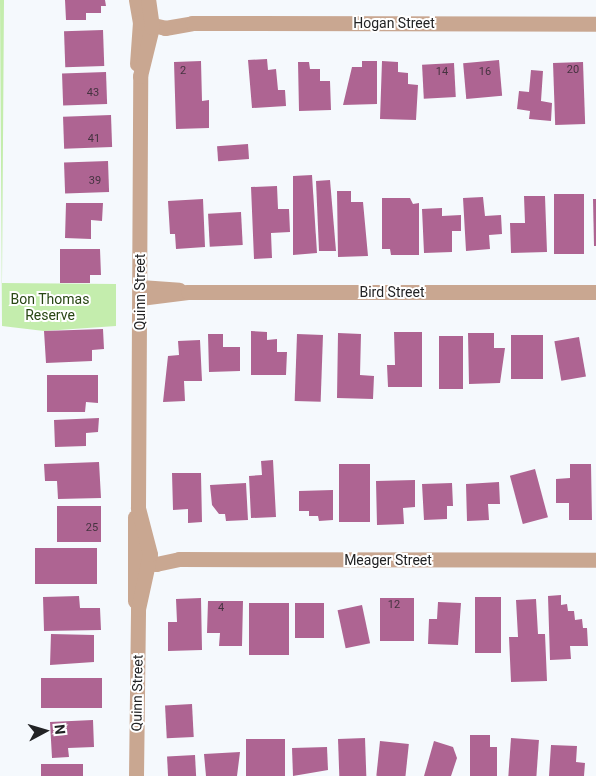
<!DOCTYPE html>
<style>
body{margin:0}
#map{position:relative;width:596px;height:776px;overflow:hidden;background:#f5f9fd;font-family:Roboto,sans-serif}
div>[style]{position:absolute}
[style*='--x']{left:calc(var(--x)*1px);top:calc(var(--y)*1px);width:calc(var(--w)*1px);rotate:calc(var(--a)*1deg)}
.green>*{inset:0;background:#c4edad}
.building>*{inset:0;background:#ae6492;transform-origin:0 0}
.minor>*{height:15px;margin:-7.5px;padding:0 7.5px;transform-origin:7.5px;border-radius:7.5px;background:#c9a791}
span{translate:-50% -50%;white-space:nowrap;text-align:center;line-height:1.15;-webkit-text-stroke:4px #fff;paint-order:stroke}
.number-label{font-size:11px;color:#453340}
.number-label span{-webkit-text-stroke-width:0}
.street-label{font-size:14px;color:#222325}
.park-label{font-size:14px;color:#284613}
.north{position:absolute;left:20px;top:706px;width:50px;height:50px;-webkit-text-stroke:4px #fff;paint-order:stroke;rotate:84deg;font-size:14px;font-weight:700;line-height:20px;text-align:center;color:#222325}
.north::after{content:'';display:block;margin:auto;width:18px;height:22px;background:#222325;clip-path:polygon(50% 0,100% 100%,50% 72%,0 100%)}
</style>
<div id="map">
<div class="green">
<div style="clip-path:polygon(0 0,4px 0,2px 283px,116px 284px,116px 326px,44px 331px,2px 326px)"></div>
</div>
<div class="building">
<div style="clip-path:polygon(65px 0,105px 0,106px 6px,101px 6px,101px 13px,86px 13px,86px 20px,66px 20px)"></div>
<div style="left:103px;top:30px;width:36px;height:39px;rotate:88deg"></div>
<div style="clip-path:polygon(267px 59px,268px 70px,276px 69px,278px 90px,285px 90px,286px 106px,252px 108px,248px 60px)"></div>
<div style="left:499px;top:60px;width:36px;height:36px;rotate:85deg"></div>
<div style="clip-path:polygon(201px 61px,202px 101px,209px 100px,209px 128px,176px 129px,174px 62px)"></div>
<div style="clip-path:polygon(362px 61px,377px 61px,377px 104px,343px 105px,352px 67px,362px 67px)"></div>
<div style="clip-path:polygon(382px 61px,398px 62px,398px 72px,408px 73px,408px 84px,418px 85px,416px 120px,380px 119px)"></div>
<div style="clip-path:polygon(298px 62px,309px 62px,310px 69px,320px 69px,320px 81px,330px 81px,331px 110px,299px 111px)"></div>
<div style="left:583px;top:62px;width:62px;height:30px;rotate:88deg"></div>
<div style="left:454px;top:63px;width:34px;height:32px;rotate:87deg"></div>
<div style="clip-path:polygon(531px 70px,543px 71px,541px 101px,552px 103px,551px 121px,529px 119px,530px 111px,517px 109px,519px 91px,529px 92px)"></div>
<div style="left:106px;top:72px;width:32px;height:44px;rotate:88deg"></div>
<div style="left:111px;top:115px;width:32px;height:48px;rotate:88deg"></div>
<div style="left:248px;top:144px;width:15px;height:31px;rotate:86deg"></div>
<div style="left:108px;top:161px;width:31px;height:44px;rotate:88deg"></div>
<div style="clip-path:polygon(312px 175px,317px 253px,293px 255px,293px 176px)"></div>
<div style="clip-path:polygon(330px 180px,336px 251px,319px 251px,316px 181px)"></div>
<div style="clip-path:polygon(277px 186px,278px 209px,289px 209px,290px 232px,271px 233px,272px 258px,254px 259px,251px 187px)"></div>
<div style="clip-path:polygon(337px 191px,351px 191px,351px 202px,363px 202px,368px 256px,338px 257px)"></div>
<div style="left:554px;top:194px;width:30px;height:60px"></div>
<div style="clip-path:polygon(524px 196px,545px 196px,547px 252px,511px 253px,510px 223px,525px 223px)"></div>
<div style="clip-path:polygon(483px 197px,485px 216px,501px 215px,502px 234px,489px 235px,490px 249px,466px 251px,463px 198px)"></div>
<div style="clip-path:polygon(382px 198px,410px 198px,413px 204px,419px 203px,419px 255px,391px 255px,390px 249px,382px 249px)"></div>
<div style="clip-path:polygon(203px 199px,205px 247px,176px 249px,175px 234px,170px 234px,168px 201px)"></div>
<div style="clip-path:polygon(593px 199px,596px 199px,596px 246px,594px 246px)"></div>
<div style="clip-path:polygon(66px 203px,103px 203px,102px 221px,91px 220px,91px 239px,65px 238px)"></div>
<div style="clip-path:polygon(442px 208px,442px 216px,461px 215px,461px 231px,452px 231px,452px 252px,424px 253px,422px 209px)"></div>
<div style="left:241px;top:212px;width:33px;height:33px;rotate:87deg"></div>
<div style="clip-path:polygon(60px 249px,100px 249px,101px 275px,90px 275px,90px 283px,60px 283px)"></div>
<div style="clip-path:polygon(103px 329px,104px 349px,92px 350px,92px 361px,46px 363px,44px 331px)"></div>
<div style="clip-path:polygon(251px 331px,267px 332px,267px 340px,277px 339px,277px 352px,287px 352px,286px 375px,251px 375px)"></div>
<div style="clip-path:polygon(394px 332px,422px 332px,422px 387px,388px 387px,387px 365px,395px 365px)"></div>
<div style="clip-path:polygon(338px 333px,361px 334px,360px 375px,374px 376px,373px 399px,337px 398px)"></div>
<div style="clip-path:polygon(468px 333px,494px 333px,494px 348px,505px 348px,500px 383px,469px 384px)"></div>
<div style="clip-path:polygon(208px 334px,223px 334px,223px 347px,240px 347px,240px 371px,209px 372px)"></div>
<div style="left:297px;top:334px;width:26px;height:67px;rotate:2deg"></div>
<div style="left:511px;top:335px;width:32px;height:44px"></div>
<div style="left:439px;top:336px;width:24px;height:53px"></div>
<div style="left:579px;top:337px;width:40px;height:25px;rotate:80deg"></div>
<div style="clip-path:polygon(200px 340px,202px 381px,184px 381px,185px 401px,163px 402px,168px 356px,179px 355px,178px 341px)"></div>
<div style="clip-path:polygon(47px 375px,98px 375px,98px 403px,86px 402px,85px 412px,47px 412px)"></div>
<div style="clip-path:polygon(99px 418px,98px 432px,86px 433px,86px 446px,55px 447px,54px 420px)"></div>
<div style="clip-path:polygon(273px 460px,276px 517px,251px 518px,249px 476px,262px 475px,261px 461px)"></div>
<div style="clip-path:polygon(99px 462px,101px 498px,58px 499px,57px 481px,45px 481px,44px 464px)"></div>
<div style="left:339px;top:464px;width:31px;height:58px"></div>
<div style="clip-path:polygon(570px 464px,591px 464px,592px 520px,569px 520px,569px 503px,556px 503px,556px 479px,570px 478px)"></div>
<div style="left:535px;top:469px;width:50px;height:26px;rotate:75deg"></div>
<div style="clip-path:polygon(172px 473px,201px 473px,202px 522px,188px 523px,188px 509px,173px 510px)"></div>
<div style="clip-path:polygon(415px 480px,415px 507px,403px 508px,404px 524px,377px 525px,376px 481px)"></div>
<div style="clip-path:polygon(499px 482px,500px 504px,488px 504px,489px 520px,467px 521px,466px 484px)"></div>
<div style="clip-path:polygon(246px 483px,248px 520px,226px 521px,225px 514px,219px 514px,212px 505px,210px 485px)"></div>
<div style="clip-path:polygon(452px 483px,453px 506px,447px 506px,447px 519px,424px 520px,422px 484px)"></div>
<div style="clip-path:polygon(333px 490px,333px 520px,319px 521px,318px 516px,309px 516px,309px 511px,299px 511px,299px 491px)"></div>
<div style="left:57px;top:506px;width:44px;height:36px"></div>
<div style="left:35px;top:548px;width:62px;height:36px"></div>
<div style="clip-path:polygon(561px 595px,561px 605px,567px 604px,568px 611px,574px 611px,575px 620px,582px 619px,583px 628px,587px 628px,588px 646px,570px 646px,571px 659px,550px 660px,548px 596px)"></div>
<div style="clip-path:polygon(79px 596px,80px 608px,100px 608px,101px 630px,44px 631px,43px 597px)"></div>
<div style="left:475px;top:597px;width:26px;height:56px"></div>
<div style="clip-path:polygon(201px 598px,202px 650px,168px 651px,168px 622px,177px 622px,176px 599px)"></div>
<div style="left:380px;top:598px;width:34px;height:43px"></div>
<div style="clip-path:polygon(536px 599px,538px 634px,545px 634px,547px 681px,511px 682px,509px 637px,518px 637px,516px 600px)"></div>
<div style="clip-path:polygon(208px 601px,243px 601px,242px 646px,219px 646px,220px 633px,207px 633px)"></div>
<div style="clip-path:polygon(438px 602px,461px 603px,458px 645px,428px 644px,429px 619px,437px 619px)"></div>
<div style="left:249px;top:603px;width:40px;height:52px"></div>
<div style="left:295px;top:603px;width:29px;height:35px"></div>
<div style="left:362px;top:605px;width:39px;height:25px;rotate:78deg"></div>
<div style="clip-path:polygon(51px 634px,94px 635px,94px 662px,50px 665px)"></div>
<div style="left:41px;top:678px;width:61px;height:30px"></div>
<div style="left:192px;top:704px;width:33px;height:27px;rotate:87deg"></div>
<div style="clip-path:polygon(93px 720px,94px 747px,68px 748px,69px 757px,52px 758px,50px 722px)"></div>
<div style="clip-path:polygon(470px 735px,490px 735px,490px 747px,497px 747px,497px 776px,470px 776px)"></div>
<div style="left:365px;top:738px;width:38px;height:27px;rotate:88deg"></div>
<div style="left:511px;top:738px;width:28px;height:38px;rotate:4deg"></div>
<div style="left:285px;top:739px;width:37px;height:39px;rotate:90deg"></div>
<div style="left:380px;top:741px;width:29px;height:35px;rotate:6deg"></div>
<div style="clip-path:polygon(434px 741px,453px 747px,457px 758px,451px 776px,424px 776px)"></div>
<div style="clip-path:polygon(551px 745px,577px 746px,576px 762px,585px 763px,584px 776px,549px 776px)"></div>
<div style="clip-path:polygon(327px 747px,328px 770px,293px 776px,292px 748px)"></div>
<div style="clip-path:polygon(240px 752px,237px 776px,206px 776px,204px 754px)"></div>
<div style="left:195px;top:755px;width:21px;height:28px;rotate:87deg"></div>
<div style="left:41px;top:764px;width:42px;height:12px"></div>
</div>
<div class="minor">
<div style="--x:136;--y:0;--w:22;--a:80"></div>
<div style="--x:140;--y:22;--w:42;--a:94.1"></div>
<div style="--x:140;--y:22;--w:26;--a:13"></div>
<div style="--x:165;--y:28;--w:27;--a:-10"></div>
<div style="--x:192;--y:23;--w:404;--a:0.1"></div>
<div style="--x:140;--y:287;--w:39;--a:4"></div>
<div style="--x:140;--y:298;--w:48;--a:-7.1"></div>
<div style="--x:188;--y:292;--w:408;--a:0"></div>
<div style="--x:139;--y:559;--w:18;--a:16"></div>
<div style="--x:156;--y:564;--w:24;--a:-12"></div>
<div style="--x:179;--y:559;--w:417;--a:0.1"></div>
<div style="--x:135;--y:601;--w:84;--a:-90"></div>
<div style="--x:136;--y:776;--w:167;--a:-89.3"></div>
<div style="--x:138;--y:609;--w:56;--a:-77.7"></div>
<div style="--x:150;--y:554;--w:48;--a:-104.6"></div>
<div style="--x:138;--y:508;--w:432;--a:-89.7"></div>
<div style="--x:140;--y:76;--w:50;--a:-76.2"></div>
<div style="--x:152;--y:27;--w:27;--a:-98"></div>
</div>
<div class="number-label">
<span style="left:573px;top:70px">20</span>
<span style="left:183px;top:71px">2</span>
<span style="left:442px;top:72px">14</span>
<span style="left:485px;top:72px">16</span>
<span style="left:93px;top:93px">43</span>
<span style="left:94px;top:139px">41</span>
<span style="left:95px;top:181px">39</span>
<span style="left:92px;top:528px">25</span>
<span style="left:394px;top:605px">12</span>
<span style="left:221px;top:608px">4</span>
</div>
<div class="street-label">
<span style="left:394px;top:23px">Hogan Street</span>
<span style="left:140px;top:292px;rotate:-90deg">Quinn Street</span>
<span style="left:392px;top:292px">Bird Street</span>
<span style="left:388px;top:560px">Meager Street</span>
<span style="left:137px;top:693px;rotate:-89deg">Quinn Street</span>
</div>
<div class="park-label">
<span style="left:50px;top:307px">Bon Thomas<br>Reserve</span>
</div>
<div class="north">N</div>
</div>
